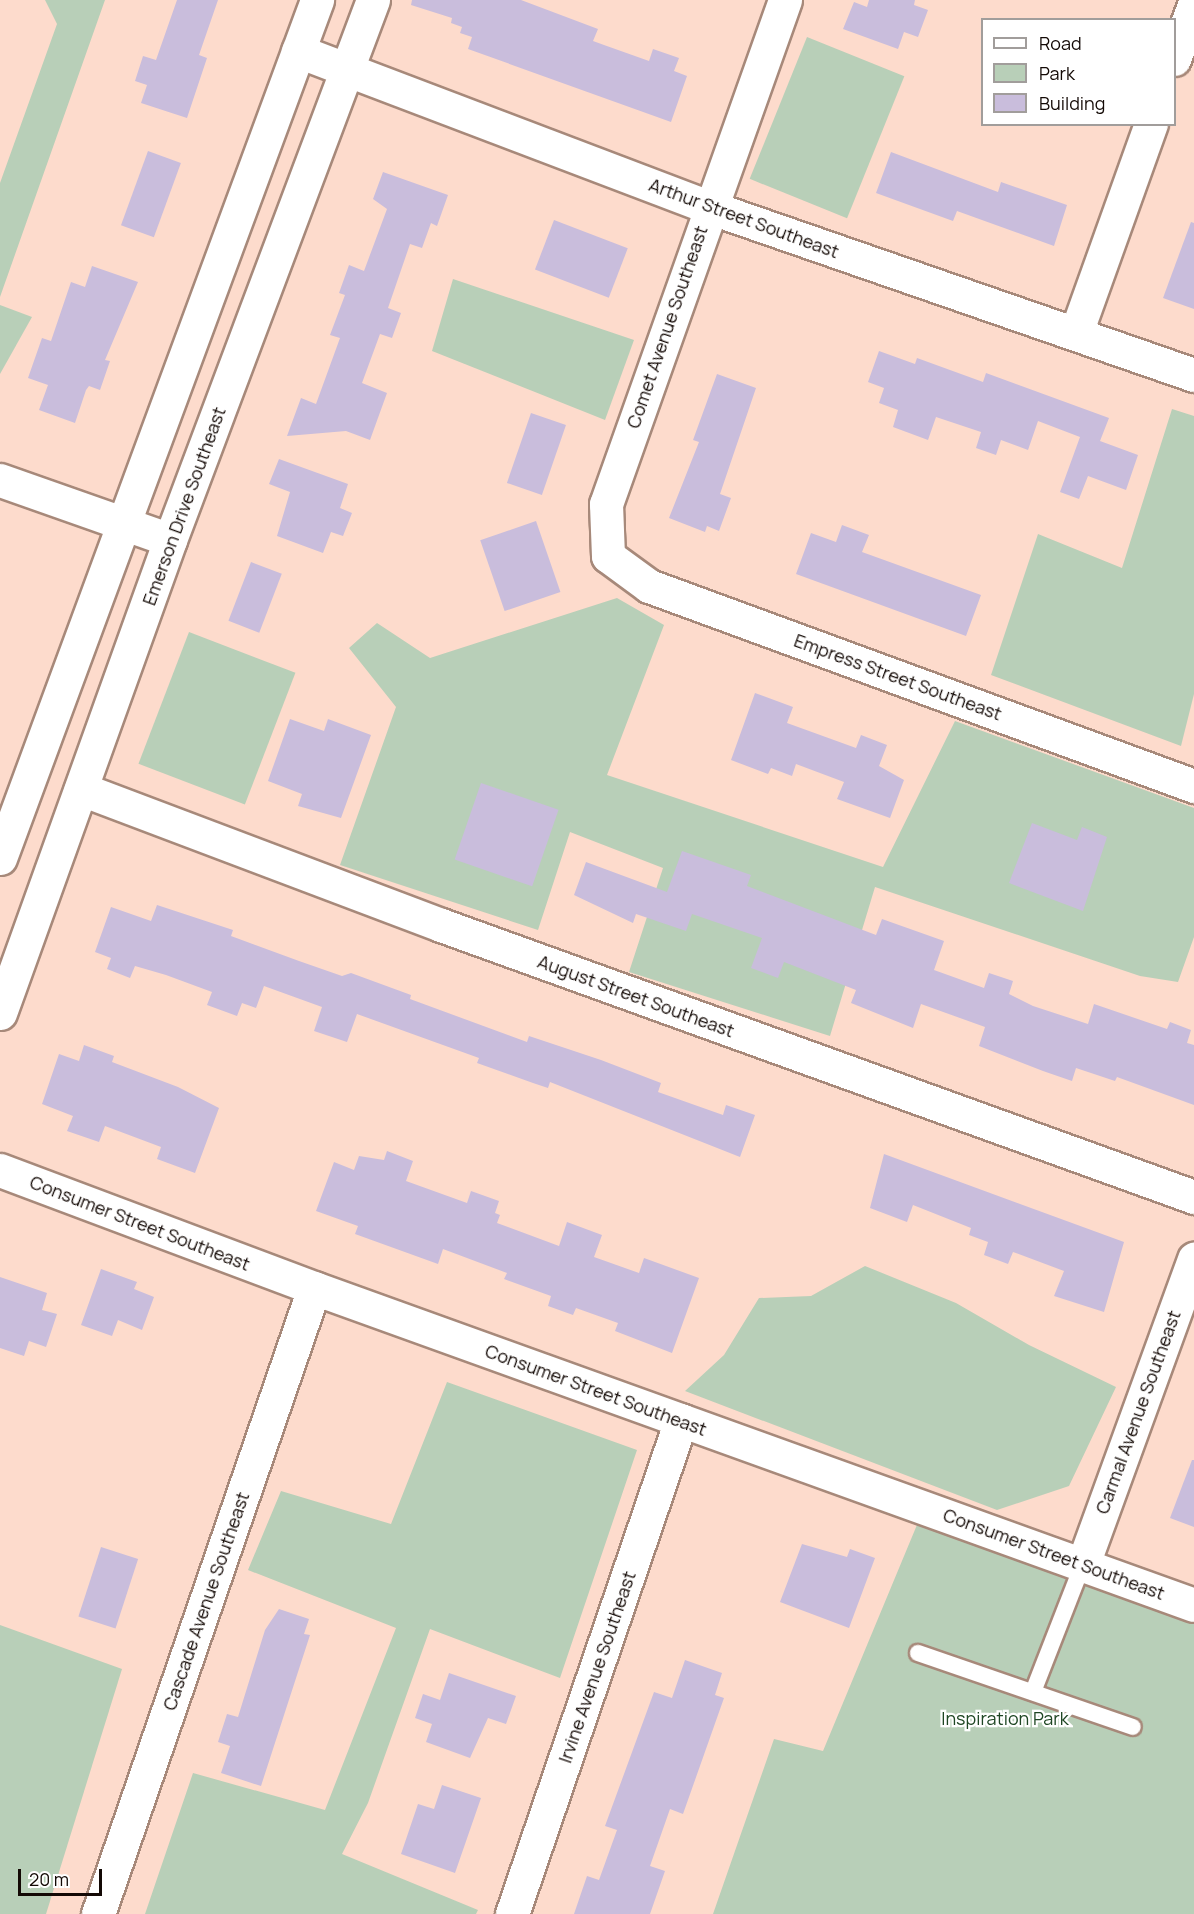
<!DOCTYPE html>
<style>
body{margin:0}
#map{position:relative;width:1194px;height:1914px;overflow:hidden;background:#fddbcc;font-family:Manrope,sans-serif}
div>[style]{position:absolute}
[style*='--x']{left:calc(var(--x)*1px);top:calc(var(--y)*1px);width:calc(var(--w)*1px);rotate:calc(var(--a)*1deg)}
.green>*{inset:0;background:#b8cfb8;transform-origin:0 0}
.building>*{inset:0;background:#c9bddc;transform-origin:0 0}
.roads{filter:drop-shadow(2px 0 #a7897a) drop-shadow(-2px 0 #a7897a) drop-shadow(0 2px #a7897a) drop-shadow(0 -2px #a7897a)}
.service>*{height:16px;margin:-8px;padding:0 8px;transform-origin:8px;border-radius:8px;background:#fff}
.minor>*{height:33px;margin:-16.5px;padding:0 16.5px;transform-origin:16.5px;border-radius:16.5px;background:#fff}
.tertiary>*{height:33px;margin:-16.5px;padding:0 16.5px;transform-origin:16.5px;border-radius:16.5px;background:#fff}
span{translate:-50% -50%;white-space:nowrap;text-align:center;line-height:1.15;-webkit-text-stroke:4.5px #fff;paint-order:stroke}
.street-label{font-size:18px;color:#130905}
.park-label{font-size:18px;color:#1e4623}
.legend{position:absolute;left:981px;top:18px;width:195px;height:108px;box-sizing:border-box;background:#fff;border:2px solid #a19d9b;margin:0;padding:8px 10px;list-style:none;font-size:18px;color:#130905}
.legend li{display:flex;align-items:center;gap:12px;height:30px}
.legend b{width:30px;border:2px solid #a19d9b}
.scale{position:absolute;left:18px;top:1869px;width:84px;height:27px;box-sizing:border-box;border:3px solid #130905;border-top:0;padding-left:8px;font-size:18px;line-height:21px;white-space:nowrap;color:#130905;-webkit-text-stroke:4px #fff;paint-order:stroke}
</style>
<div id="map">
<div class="green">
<div style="clip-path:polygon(45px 0,105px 0,0 297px,0 183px,57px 24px)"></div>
<div style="left:807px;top:37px;width:105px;height:153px;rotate:22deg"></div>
<div style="clip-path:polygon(453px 279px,634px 340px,605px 420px,432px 351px)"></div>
<div style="clip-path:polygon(0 305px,32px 317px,0 374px)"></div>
<div style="clip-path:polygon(1172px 409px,1194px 416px,1194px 694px,1181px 746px,991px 675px,1038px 534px,1122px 568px)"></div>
<div style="clip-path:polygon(617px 598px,664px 625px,607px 775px,883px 867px,955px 721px,1194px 808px,1194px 937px,1178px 982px,1140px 976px,875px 887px,830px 1036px,629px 972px,663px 868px,570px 832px,538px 930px,340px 865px,396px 707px,349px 648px,377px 623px,430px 658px)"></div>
<div style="left:189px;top:632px;width:114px;height:141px;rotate:21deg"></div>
<div style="clip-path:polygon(865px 1266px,956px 1303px,1029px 1345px,1116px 1387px,1069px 1486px,997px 1510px,685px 1391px,724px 1355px,759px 1298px,811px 1296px)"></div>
<div style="clip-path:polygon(447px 1382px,637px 1450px,560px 1678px,430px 1629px,368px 1803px,342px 1854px,478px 1910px,476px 1914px,145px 1914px,193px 1773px,325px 1810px,396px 1628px,248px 1570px,281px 1491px,391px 1524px)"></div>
<div style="clip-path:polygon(919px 1520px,1194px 1623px,1194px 1914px,713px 1914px,774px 1739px,823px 1751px)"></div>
<div style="clip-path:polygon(0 1625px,122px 1669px,46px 1914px,0 1914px)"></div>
</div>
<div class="building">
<div style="clip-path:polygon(177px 0,218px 0,199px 55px,207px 58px,187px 118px,141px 103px,147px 85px,135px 81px,143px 56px,156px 60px)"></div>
<div style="clip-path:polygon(412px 0,521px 0,598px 29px,593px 41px,604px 45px,649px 61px,653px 49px,679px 58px,674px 71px,687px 76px,671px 122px,468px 49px,472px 37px,460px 33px,462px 27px,451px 23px,452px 18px,411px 5px)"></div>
<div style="clip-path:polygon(869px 0,915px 0,914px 5px,928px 10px,918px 37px,904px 32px,898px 49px,843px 29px,854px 2px,867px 7px)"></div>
<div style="left:148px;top:151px;width:35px;height:79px;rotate:20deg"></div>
<div style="clip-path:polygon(891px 152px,998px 192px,1001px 182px,1067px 205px,1054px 246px,957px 211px,953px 221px,876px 193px)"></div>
<div style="clip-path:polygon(383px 172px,448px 195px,437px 226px,431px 223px,422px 248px,410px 244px,388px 308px,401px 313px,392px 338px,380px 334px,362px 383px,387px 393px,370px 440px,346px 431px,287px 436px,301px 398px,316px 404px,340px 338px,330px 335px,345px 295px,339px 293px,349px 265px,364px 271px,387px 209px,373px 199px)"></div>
<div style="left:554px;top:220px;width:79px;height:53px;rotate:21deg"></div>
<div style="clip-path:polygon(1191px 222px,1194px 223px,1194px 309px,1163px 298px)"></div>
<div style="clip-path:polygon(92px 266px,138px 282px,105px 360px,110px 361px,100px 390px,89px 386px,86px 390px,75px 423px,39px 410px,48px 385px,28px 378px,42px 338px,51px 341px,71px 282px,85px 287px)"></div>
<div style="clip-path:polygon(879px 351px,915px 364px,917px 358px,983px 382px,986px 373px,1109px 418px,1100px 441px,1138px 455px,1126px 490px,1088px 476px,1079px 499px,1060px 492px,1080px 437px,1038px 421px,1028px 450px,1001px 440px,996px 455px,976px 448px,981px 432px,936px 417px,928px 440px,893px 427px,898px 410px,879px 403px,884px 388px,868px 382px)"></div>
<div style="clip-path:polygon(717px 374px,756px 388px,720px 494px,731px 498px,719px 531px,707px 526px,705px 532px,669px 518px,699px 442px,693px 440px)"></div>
<div style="left:531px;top:413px;width:37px;height:74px;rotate:19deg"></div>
<div style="clip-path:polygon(279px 459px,348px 484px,340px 508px,352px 513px,343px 536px,331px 532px,323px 553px,277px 536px,290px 492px,269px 484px)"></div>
<div style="left:536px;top:521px;width:75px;height:59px;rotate:71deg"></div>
<div style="clip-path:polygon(842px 525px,869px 535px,862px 552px,981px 595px,966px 636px,796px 574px,811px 533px,836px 542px)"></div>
<div style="left:251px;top:562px;width:33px;height:63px;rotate:21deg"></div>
<div style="clip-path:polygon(755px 693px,793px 707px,787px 723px,856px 748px,861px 735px,887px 745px,879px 766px,904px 780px,890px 818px,837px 799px,844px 782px,796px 764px,792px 776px,771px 768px,768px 774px,731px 760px)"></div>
<div style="clip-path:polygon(290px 719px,324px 731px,328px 719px,371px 735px,341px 818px,298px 806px,302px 794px,268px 781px)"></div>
<div style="left:481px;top:783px;width:82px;height:81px;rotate:19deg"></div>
<div style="clip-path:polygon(1032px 823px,1077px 840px,1082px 827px,1107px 837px,1083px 911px,1009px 883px)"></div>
<div style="clip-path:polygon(682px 851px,751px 875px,747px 886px,876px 935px,882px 919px,944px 941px,934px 970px,984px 988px,989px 973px,1013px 981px,1009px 994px,1033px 1006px,1088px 1024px,1094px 1004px,1167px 1029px,1170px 1022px,1191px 1030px,1187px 1043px,1194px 1045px,1194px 1105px,1117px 1077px,1115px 1081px,1076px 1068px,1072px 1081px,1043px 1071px,979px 1046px,985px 1027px,921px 1004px,913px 1028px,851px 1003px,856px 990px,784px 962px,778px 978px,751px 968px,762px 938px,692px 914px,686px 931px,636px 914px,633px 923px,574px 895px,586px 862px,667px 892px)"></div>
<div style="clip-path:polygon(157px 905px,233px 930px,231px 936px,299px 961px,342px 976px,351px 973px,411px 995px,410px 999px,527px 1042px,529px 1036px,601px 1060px,661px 1083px,658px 1092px,723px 1115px,726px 1105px,755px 1115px,740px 1157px,550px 1082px,548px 1088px,533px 1083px,477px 1063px,479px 1058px,357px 1014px,347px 1042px,314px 1031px,322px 1007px,264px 986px,256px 1008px,242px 1003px,237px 1016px,207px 1005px,212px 992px,166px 975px,135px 966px,130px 978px,107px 969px,111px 958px,95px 952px,111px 907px,151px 921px)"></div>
<div style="clip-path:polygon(84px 1045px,114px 1056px,112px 1062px,178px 1087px,219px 1108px,195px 1173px,157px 1159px,161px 1147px,105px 1126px,99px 1142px,67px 1131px,73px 1116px,42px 1104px,59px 1054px,79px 1061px)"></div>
<div style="clip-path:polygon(387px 1151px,413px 1161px,406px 1181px,467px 1203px,471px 1191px,499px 1201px,495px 1213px,500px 1215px,497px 1223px,559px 1246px,567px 1222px,602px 1235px,594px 1257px,639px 1273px,644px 1258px,699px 1278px,672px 1353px,615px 1331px,618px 1323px,576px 1308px,573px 1315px,548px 1306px,551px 1296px,504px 1279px,507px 1273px,443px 1249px,438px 1264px,355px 1234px,358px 1226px,316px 1211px,334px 1162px,354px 1170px,359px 1156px,384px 1160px)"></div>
<div style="clip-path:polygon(884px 1154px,1124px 1242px,1104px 1312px,1054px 1296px,1064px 1271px,1013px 1252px,1008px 1264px,984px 1255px,988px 1242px,969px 1235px,971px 1228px,913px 1205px,907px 1222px,870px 1208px)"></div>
<div style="clip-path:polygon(101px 1269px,137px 1282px,134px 1289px,154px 1297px,142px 1330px,118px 1320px,112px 1336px,81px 1325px)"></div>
<div style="clip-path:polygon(0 1277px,47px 1293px,42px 1310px,57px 1314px,46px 1347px,29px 1341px,24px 1356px,0 1348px)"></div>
<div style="clip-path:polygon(1192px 1460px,1194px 1460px,1194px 1527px,1170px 1518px)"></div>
<div style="clip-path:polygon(802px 1544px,847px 1557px,850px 1549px,875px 1558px,849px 1628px,780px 1602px)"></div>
<div style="left:101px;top:1547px;width:39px;height:73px;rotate:18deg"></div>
<div style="clip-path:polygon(279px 1609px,309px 1619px,304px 1634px,310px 1635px,261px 1786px,221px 1773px,230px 1746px,218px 1742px,227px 1714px,238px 1717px,265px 1630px)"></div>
<div style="clip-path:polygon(685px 1660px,722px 1673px,715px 1695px,724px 1698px,683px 1814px,670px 1809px,650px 1866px,665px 1871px,650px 1914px,574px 1914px,587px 1876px,599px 1880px,617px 1830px,605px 1826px,654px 1692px,672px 1698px)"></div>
<div style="clip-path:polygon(449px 1673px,516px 1696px,506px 1724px,488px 1718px,470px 1758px,426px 1742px,432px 1724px,415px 1718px,423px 1694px,440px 1700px)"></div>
<div style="clip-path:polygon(442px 1785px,481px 1798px,455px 1873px,401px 1854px,418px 1804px,434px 1809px)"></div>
</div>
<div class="roads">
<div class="service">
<div style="--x:918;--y:1653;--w:227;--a:19"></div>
<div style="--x:1033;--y:1692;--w:137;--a:-68.7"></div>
</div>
<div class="minor">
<div style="--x:785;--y:0;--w:535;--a:109.55"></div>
<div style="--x:606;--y:504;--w:52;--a:87.8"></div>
<div style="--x:608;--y:556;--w:51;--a:36.2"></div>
<div style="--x:649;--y:586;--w:581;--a:20.15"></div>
<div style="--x:298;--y:51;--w:440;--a:20.8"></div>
<div style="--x:709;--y:207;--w:513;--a:19.11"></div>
<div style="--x:1174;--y:59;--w:58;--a:-69.7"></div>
<div style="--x:1076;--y:333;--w:222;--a:-70.3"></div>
<div style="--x:0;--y:480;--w:180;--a:19.4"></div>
<div style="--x:81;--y:789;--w:385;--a:20.7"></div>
<div style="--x:441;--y:925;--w:801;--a:19.86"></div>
<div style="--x:0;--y:1170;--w:335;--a:20.6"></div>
<div style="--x:314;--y:1288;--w:935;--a:19.81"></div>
<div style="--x:1083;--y:1564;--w:325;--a:-70"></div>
<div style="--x:98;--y:1914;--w:662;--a:-70.96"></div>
<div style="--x:512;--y:1914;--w:522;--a:-71.11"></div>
</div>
<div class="tertiary">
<div style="--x:0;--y:858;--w:915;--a:-69.72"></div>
<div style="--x:0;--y:1013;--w:503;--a:-70.23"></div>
<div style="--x:170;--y:540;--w:577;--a:-69.4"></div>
</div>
</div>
<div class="street-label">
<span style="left:744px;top:218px;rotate:20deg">Arthur Street Southeast</span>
<span style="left:667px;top:327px;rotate:-71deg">Comet Avenue Southeast</span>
<span style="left:184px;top:506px;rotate:-70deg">Emerson Drive Southeast</span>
<span style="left:898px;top:677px;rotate:20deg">Empress Street Southeast</span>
<span style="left:636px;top:996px;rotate:20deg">August Street Southeast</span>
<span style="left:140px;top:1223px;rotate:21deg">Consumer Street Southeast</span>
<span style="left:596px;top:1390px;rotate:20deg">Consumer Street Southeast</span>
<span style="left:1138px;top:1412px;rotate:-70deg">Carmal Avenue Southeast</span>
<span style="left:1054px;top:1554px;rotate:20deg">Consumer Street Southeast</span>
<span style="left:206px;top:1601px;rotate:-71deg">Cascade Avenue Southeast</span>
<span style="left:597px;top:1667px;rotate:-71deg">Irvine Avenue Southeast</span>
</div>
<div class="park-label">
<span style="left:1005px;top:1718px">Inspiration Park</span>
</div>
<ul class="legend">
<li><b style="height:8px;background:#fff"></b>Road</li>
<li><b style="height:16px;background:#b8cfb8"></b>Park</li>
<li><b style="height:16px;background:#c9bddc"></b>Building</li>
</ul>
<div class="scale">20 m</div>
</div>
